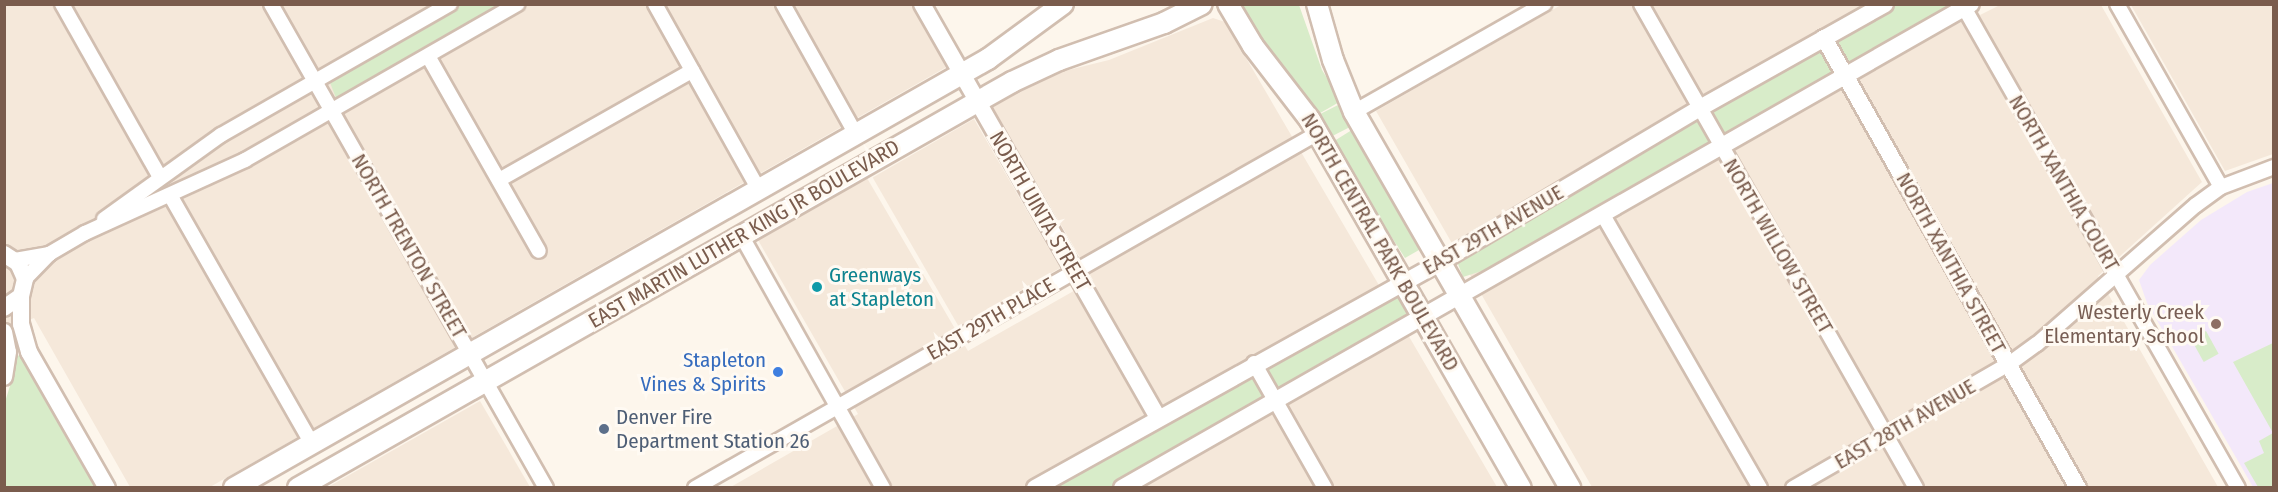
<!DOCTYPE html>
<style>
body{margin:0}
#map{position:relative;width:2278px;height:492px;overflow:hidden;background:#fdf6ec;font-family:"Fira Sans Condensed",sans-serif}
div>[style]{position:absolute}
[style*='--x']{left:calc(var(--x)*1px);top:calc(var(--y)*1px);width:calc(var(--w)*1px);rotate:calc(var(--a)*1deg)}
.residential>*{inset:0;background:#f5e8da;transform-origin:0 0}
.education>*{inset:0;background:#f3e8fa}
.green>*{inset:0;background:#d8ecc9;transform-origin:0 0}
.roads{filter:drop-shadow(2px 0 #d1beb0) drop-shadow(-2px 0 #d1beb0) drop-shadow(0 2px #d1beb0) drop-shadow(0 -2px #d1beb0)}
.minor>*{height:14px;margin:-7px;padding:0 7px;transform-origin:7px;border-radius:7px;background:#fff}
.tertiary>*{height:16px;margin:-8px;padding:0 8px;transform-origin:8px;border-radius:8px;background:#fff}
.secondary>*{height:20px;margin:-10px;padding:0 10px;transform-origin:10px;border-radius:10px;background:#fff}
.dots>*{width:16px;height:16px;translate:-50% -50%;box-sizing:border-box;border:3px solid #fffaf3;border-radius:50%}
span{translate:-50% -50%;white-space:nowrap;text-align:center;line-height:1.15;-webkit-text-stroke:6px #fffaf3;paint-order:stroke}
.street-label{font-size:21px;color:#7a5c4d}
.culture-label{font-size:21px;color:#0d838f}
.left{translate:0 -50%;text-align:left}
.education-label{font-size:21px;color:#785e54}
.right{translate:-100% -50%;text-align:right}
.shop-label{font-size:21px;color:#366cbe}
.service-label{font-size:21px;color:#4e5e75}
.frame{position:absolute;inset:0;border:6px solid #7a5c4d;pointer-events:none}
</style>
<div id="map">
<div class="residential">
<div style="clip-path:polygon(1974px 4px,1980px 15px,2000px 5px,2101px 5px,2202px 182px,2098px 276px,2218px 487px,1592px 487px,1376px 111px,1561px 5px)"></div>
<div style="clip-path:polygon(5px 5px,916px 5px,950px 65px,210px 487px,130px 487px,34px 318px,5px 329px)"></div>
<div style="clip-path:polygon(2131px 5px,2273px 5px,2273px 154px,2225px 171px)"></div>
<div style="clip-path:polygon(1213px 18px,1225px 22px,1497px 487px,729px 488px,858px 414px,758px 240px,867px 178px,968px 351px,1093px 280px,992px 106px,1048px 75px,1109px 60px)"></div>
<div style="left:974px;top:119px;width:172px;height:117px;rotate:60deg"></div>
<div style="clip-path:polygon(480px 401px,530px 487px,328px 487px)"></div>
</div>
<div class="education">
<div style="clip-path:polygon(2273px 183px,2273px 487px,2253px 487px,2147px 303px,2139px 280px,2150px 265px,2201px 220px,2247px 192px)"></div>
</div>
<div class="green">
<div style="clip-path:polygon(462px 5px,505px 5px,336px 98px,329px 80px)"></div>
<div style="clip-path:polygon(1242px 5px,1299px 5px,1322px 70px,1341px 101px,1315px 116px,1236px 8px)"></div>
<div style="clip-path:polygon(1885px 5px,1971px 5px,1497px 266px,1463px 277px,1458px 264px,1466px 257px)"></div>
<div style="left:1342px;top:103px;width:25px;height:30px;rotate:63deg"></div>
<div style="clip-path:polygon(1355px 128px,1414px 232px,1419px 250px,1405px 258px,1331px 143px)"></div>
<div style="clip-path:polygon(1403px 282px,1423px 315px,1122px 487px,1035px 488px)"></div>
<div style="left:2206px;top:331px;width:26px;height:17px;rotate:61deg"></div>
<div style="clip-path:polygon(2273px 343px,2273px 487px,2258px 487px,2244px 463px,2264px 453px,2259px 441px,2273px 433px,2233px 362px)"></div>
<div style="clip-path:polygon(23px 354px,103px 487px,5px 488px,5px 402px,13px 376px,14px 357px)"></div>
</div>
<div class="roads">
<div class="minor">
<div style="--x:62;--y:4;--w:199;--a:60.5"></div>
<div style="--x:271;--y:4;--w:557;--a:60.4"></div>
<div style="--x:655;--y:4;--w:211;--a:60.8"></div>
<div style="--x:783;--y:4;--w:148;--a:60.8"></div>
<div style="--x:1641;--y:4;--w:557;--a:60.4"></div>
<div style="--x:1962;--y:4;--w:557;--a:60.31"></div>
<div style="--x:2117;--y:4;--w:210;--a:60.4"></div>
<div style="--x:428;--y:56;--w:224;--a:60.4"></div>
<div style="--x:1354;--y:112;--w:219;--a:-29.6"></div>
<div style="--x:499;--y:180;--w:222;--a:-29.5"></div>
<div style="--x:170;--y:195;--w:287;--a:60.3"></div>
<div style="--x:1603;--y:215;--w:315;--a:60.1"></div>
<div style="--x:104;--y:219;--w:144;--a:-35.7"></div>
<div style="--x:221;--y:135;--w:264;--a:-29.8"></div>
<div style="--x:741;--y:235;--w:290;--a:60.7"></div>
<div style="--x:15;--y:260;--w:35;--a:-10"></div>
<div style="--x:25;--y:279;--w:35;--a:-46"></div>
<div style="--x:49;--y:254;--w:42;--a:-30.3"></div>
<div style="--x:85;--y:233;--w:176;--a:-24.5"></div>
<div style="--x:245;--y:160;--w:314;--a:-29.8"></div>
<div style="--x:1254;--y:363;--w:144;--a:60.4"></div>
<div style="--x:695;--y:488;--w:717;--a:-29.68"></div>
<div style="--x:1793;--y:488;--w:249;--a:-29.9"></div>
<div style="--x:2009;--y:364;--w:34;--a:-36"></div>
<div style="--x:2037;--y:344;--w:211;--a:-41.2"></div>
<div style="--x:2196;--y:205;--w:31;--a:-36"></div>
<div style="--x:2221;--y:187;--w:57;--a:-20.7"></div>
</div>
<div class="tertiary">
<div style="--x:922;--y:4;--w:477;--a:60.3"></div>
<div style="--x:1824;--y:38;--w:517;--a:60.56"></div>
<div style="--x:4;--y:254;--w:17;--a:33"></div>
<div style="--x:18;--y:263;--w:17;--a:66"></div>
<div style="--x:25;--y:279;--w:17;--a:103"></div>
<div style="--x:21;--y:296;--w:21;--a:145"></div>
<div style="--x:21;--y:296;--w:28;--a:90"></div>
<div style="--x:21;--y:324;--w:29;--a:74"></div>
<div style="--x:29;--y:352;--w:157;--a:60.2"></div>
<div style="--x:4;--y:332;--w:20;--a:79"></div>
<div style="--x:8;--y:352;--w:25;--a:99"></div>
<div style="--x:1035;--y:488;--w:462;--a:-29.1"></div>
<div style="--x:1439;--y:263;--w:304;--a:-30.7"></div>
<div style="--x:1700;--y:108;--w:212;--a:-29.3"></div>
<div style="--x:1122;--y:488;--w:977;--a:-29.69"></div>
</div>
<div class="secondary">
<div style="--x:1228;--y:4;--w:49;--a:59.2"></div>
<div style="--x:1253;--y:46;--w:93;--a:52.4"></div>
<div style="--x:1310;--y:120;--w:424;--a:60.2"></div>
<div style="--x:1317;--y:4;--w:58;--a:74.1"></div>
<div style="--x:1333;--y:60;--w:56;--a:68"></div>
<div style="--x:1354;--y:112;--w:434;--a:60.1"></div>
<div style="--x:234;--y:488;--w:868;--a:-29.64"></div>
<div style="--x:988;--y:59;--w:93;--a:-36.3"></div>
<div style="--x:298;--y:488;--w:821;--a:-29.62"></div>
<div style="--x:1012;--y:82;--w:52;--a:-25.1"></div>
<div style="--x:1059;--y:60;--w:111;--a:-19.4"></div>
<div style="--x:1164;--y:23;--w:42;--a:-26.6"></div>
</div>
</div>
<div class="dots">
<div style="left:817px;top:287px;background:#0f9aa8"></div>
<div style="left:2216px;top:324px;background:#8d6e63"></div>
<div style="left:778px;top:372px;background:#3f7fe0"></div>
<div style="left:604px;top:429px;background:#5c6f8a"></div>
</div>
<div class="street-label">
<span style="left:2064px;top:183px;rotate:60deg">NORTH XANTHIA COURT</span>
<span style="left:1040px;top:211px;rotate:60deg">NORTH UINTA STREET</span>
<span style="left:1493px;top:230px;rotate:-30deg">EAST 29TH AVENUE</span>
<span style="left:744px;top:234px;rotate:-30deg">EAST MARTIN LUTHER KING JR BOULEVARD</span>
<span style="left:1380px;top:242px;rotate:60deg">NORTH CENTRAL PARK BOULEVARD</span>
<span style="left:409px;top:246px;rotate:60deg">NORTH TRENTON STREET</span>
<span style="left:1778px;top:246px;rotate:60deg">NORTH WILLOW STREET</span>
<span style="left:1951px;top:263px;rotate:61deg">NORTH XANTHIA STREET</span>
<span style="left:991px;top:319px;rotate:-30deg">EAST 29TH PLACE</span>
<span style="left:1905px;top:424px;rotate:-30deg">EAST 28TH AVENUE</span>
</div>
<div class="culture-label">
<span class="left" style="left:829px;top:287px">Greenways<br>at Stapleton</span>
</div>
<div class="education-label">
<span class="right" style="left:2204px;top:324px">Westerly Creek<br>Elementary School</span>
</div>
<div class="shop-label">
<span class="right" style="left:766px;top:372px">Stapleton<br>Vines &amp; Spirits</span>
</div>
<div class="service-label">
<span class="left" style="left:616px;top:429px">Denver Fire<br>Department Station 26</span>
</div>
<div class="frame"></div>
</div>
